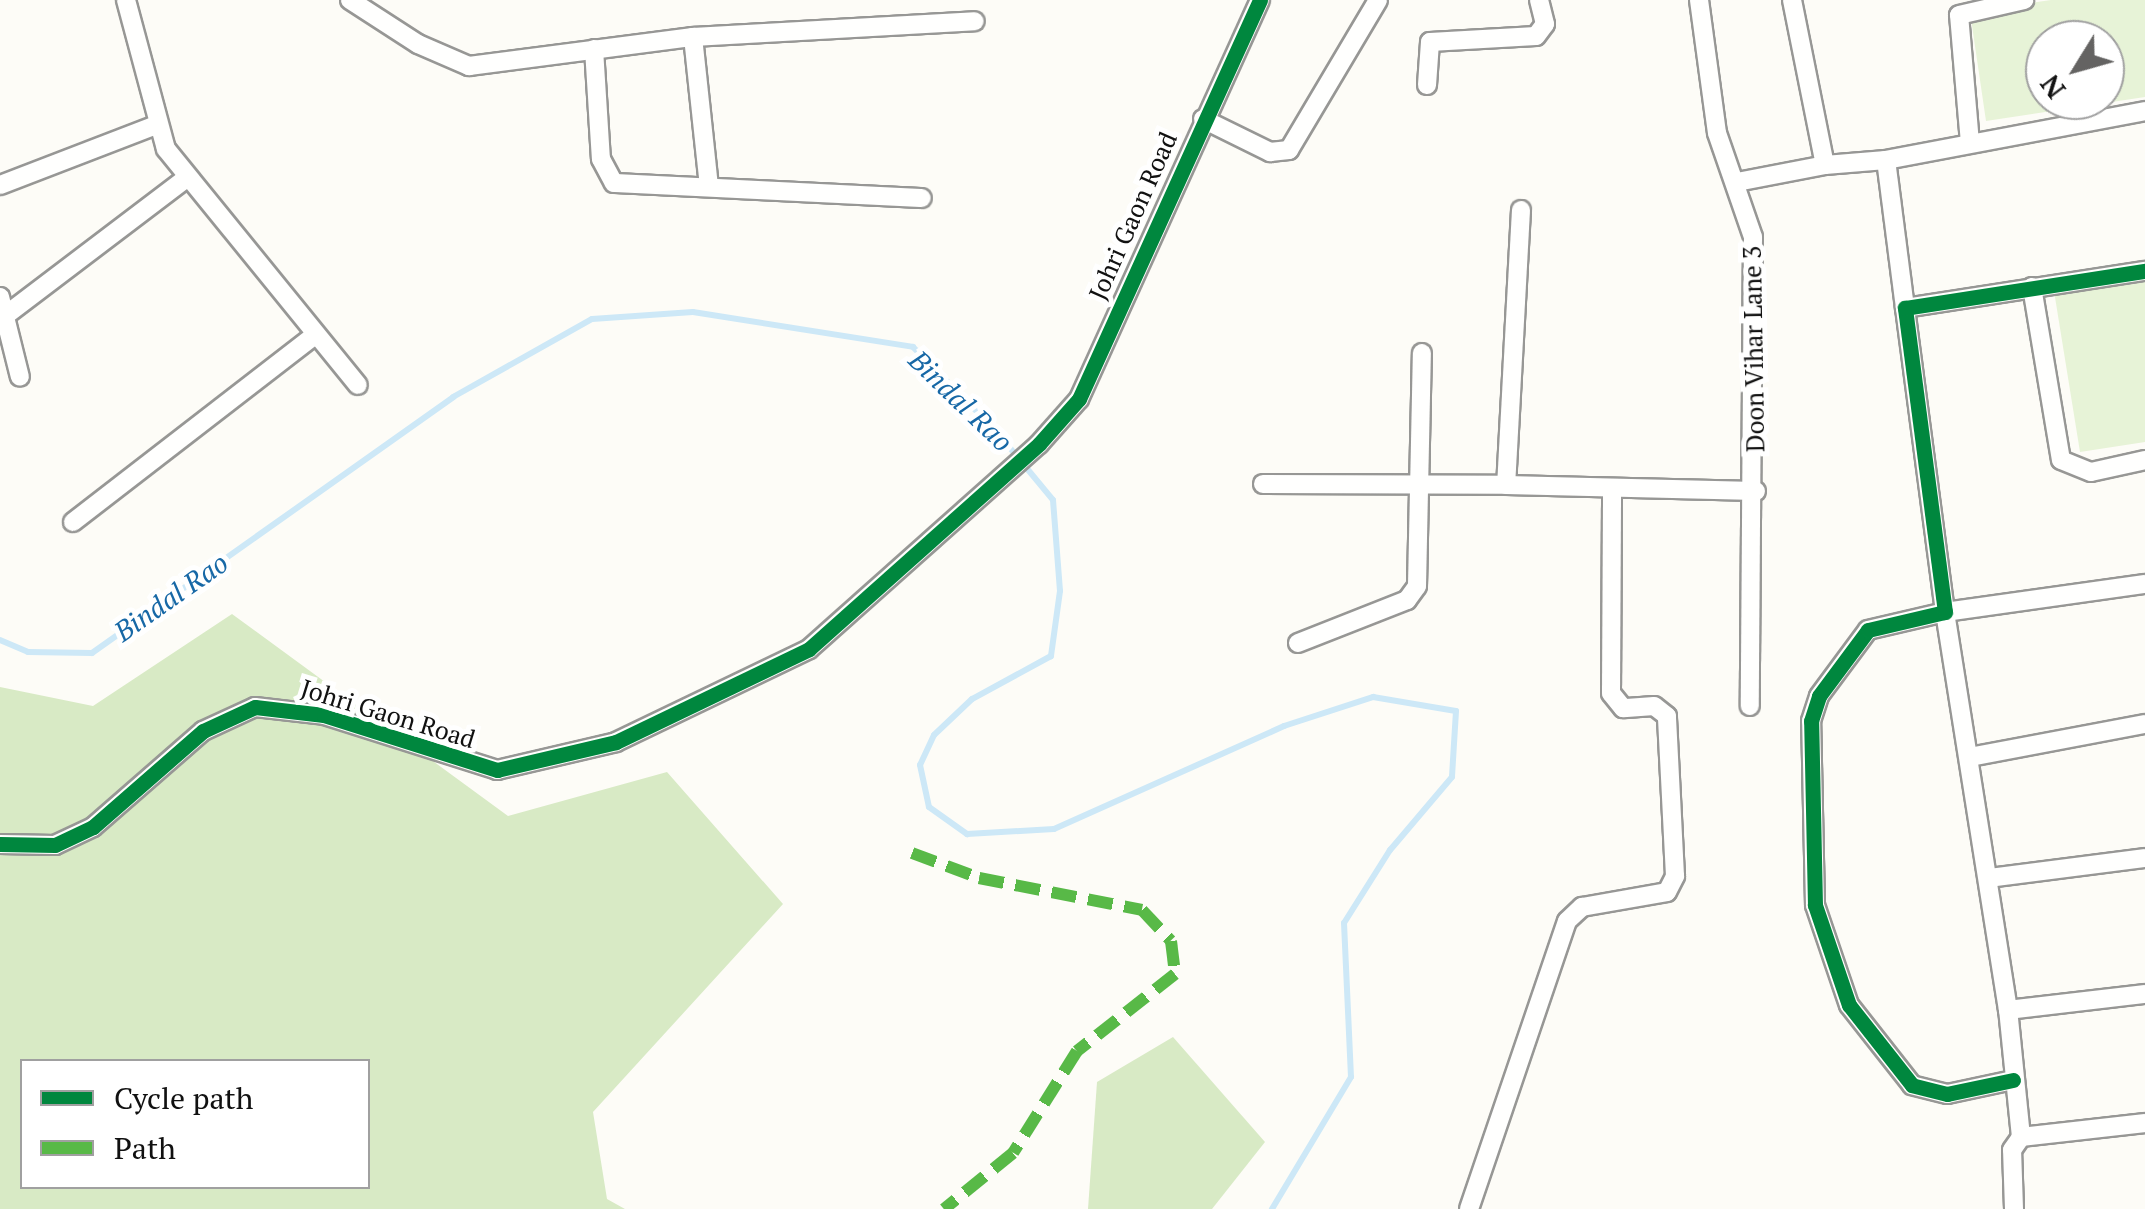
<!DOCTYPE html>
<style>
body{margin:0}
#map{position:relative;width:2145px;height:1209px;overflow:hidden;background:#fdfcf7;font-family:"PT Serif",serif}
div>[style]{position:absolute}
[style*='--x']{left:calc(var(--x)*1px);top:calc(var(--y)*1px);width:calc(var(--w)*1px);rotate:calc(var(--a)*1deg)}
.green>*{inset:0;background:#e7f3d7}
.forest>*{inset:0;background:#d8eac5}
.stream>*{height:6px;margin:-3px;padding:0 3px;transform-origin:3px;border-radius:3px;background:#cde8f7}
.roads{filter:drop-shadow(2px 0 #979795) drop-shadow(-2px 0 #979795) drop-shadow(0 2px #979795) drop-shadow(0 -2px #979795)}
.minor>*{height:18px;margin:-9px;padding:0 9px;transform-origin:9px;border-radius:9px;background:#fffffe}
.quiet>*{height:12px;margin-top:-6px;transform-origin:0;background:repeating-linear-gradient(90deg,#58b947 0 25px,transparent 0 37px)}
.cycleway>*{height:15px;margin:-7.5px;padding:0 7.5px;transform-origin:7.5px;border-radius:7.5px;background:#00873e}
span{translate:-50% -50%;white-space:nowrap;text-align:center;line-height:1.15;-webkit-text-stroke:10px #fff;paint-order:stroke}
.street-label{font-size:25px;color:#111}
.water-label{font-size:28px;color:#1768a6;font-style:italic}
.legend{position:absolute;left:20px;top:1059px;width:350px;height:130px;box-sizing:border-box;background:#fff;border:2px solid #a0a0a0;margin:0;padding:12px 18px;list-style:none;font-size:30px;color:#111}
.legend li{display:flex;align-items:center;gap:20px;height:50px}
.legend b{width:50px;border:2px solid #a0a0a0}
.north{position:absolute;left:2025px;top:20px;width:100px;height:100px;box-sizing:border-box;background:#fff;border:2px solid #a0a0a0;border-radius:50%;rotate:233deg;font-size:28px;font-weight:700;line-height:40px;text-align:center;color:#111}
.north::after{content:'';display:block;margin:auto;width:35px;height:45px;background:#646362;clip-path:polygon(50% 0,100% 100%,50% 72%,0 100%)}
</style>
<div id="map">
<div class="green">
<div style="clip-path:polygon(evenodd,2051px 0,2145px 0,2145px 97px,1986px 121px,1970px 12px,2051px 0,2045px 40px,2105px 40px,2105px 100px,2045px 100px,2045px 40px)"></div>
<div style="clip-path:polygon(2145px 277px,2145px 442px,2080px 452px,2054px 291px)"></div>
</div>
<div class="forest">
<div style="clip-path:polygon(evenodd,232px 614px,508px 816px,667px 772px,783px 904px,593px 1112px,607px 1199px,625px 1209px,0 1209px,0 687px,93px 706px,232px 614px,22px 1062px,368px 1062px,368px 1186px,22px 1186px,22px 1062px)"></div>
<div style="clip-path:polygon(1173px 1037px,1265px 1142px,1212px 1209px,1088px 1209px,1097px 1082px)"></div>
</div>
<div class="stream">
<div style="--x:0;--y:640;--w:30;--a:23"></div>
<div style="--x:28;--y:652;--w:64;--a:0.9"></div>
<div style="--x:92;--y:653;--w:443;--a:-35.3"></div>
<div style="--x:453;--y:397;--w:159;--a:-29.3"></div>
<div style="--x:592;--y:319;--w:101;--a:-4"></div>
<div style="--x:693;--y:312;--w:223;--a:9"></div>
<div style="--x:913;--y:347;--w:118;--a:45.3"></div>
<div style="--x:996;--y:431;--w:89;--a:50.4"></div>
<div style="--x:1053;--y:500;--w:91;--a:85.6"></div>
<div style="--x:1060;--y:591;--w:66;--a:97.9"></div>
<div style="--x:1051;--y:656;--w:90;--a:151.4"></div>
<div style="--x:972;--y:699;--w:52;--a:136.5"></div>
<div style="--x:934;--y:735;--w:33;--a:115"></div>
<div style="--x:920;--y:765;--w:43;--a:77.9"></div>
<div style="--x:929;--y:807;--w:47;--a:35.4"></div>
<div style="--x:967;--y:834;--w:87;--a:-3.3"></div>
<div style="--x:1054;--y:829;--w:252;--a:-24.1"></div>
<div style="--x:1284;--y:726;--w:94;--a:-18"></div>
<div style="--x:1373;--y:697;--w:84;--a:9.6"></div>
<div style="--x:1456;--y:711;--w:66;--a:93.5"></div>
<div style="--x:1452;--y:777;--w:96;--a:130.3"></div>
<div style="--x:1390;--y:850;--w:86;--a:122.2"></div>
<div style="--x:1344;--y:923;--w:154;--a:87.4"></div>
<div style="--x:1351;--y:1077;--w:154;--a:120.9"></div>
</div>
<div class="roads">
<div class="minor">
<div style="--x:126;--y:0;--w:154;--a:75"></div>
<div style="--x:166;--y:149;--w:304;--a:50.9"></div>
<div style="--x:350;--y:0;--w:81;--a:32.9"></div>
<div style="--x:418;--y:44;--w:56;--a:23.3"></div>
<div style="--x:469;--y:66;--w:226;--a:-7.4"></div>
<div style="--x:693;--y:37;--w:282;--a:-3.2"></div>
<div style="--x:1699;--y:0;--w:134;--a:82.3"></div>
<div style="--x:1717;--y:133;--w:110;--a:70.9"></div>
<div style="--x:1753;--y:237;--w:469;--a:90.4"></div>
<div style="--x:1792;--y:0;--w:168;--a:78.7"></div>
<div style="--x:1825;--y:165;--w:61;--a:-4.7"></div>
<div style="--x:693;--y:37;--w:150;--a:83.9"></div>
<div style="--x:594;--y:49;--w:110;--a:86.4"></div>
<div style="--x:601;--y:159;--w:27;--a:62"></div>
<div style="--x:614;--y:183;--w:308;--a:2.8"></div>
<div style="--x:1427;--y:85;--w:43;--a:-86"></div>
<div style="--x:1430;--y:42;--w:106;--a:-3.2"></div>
<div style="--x:1536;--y:36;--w:15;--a:-53"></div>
<div style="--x:1545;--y:24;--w:25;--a:-104"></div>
<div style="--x:1203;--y:119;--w:75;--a:26.2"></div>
<div style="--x:1270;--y:152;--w:19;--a:-6"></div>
<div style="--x:1289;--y:150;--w:174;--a:-59.3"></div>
<div style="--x:1970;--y:143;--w:128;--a:-94.9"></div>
<div style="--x:1959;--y:15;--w:67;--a:-13"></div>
<div style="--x:1737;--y:182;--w:90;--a:-10.9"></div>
<div style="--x:0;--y:185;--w:167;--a:-21"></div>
<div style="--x:1521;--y:210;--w:275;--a:93.1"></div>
<div style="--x:1506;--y:485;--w:250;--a:1.4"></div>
<div style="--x:2032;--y:287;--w:175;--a:80.5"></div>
<div style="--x:2061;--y:460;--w:32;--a:22"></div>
<div style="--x:2091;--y:472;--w:55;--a:-12.5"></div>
<div style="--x:0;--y:297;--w:82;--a:76"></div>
<div style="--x:1905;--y:308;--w:149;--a:-97.3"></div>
<div style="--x:1886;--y:160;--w:264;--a:-10.7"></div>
<div style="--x:6;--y:315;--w:225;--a:-37.2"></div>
<div style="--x:1263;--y:484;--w:243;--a:0.2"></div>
<div style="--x:73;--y:522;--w:304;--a:-37.7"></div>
<div style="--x:1298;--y:643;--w:117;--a:-21.5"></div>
<div style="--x:1407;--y:600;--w:17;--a:-54"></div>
<div style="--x:1417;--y:586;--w:233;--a:-88.8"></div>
<div style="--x:1970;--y:757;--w:178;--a:-10.7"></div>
<div style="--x:0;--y:844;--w:55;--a:1"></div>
<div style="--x:55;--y:845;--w:42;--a:-25.3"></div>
<div style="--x:93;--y:827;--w:146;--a:-41.1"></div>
<div style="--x:203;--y:731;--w:57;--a:-24.8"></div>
<div style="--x:255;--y:707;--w:69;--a:6.6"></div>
<div style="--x:324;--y:715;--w:182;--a:17.6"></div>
<div style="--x:497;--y:770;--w:122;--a:-13.2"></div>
<div style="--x:616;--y:742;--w:214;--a:-25.7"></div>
<div style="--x:809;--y:649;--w:308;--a:-41.7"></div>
<div style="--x:1039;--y:444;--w:60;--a:-48.4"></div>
<div style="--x:1079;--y:399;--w:438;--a:-65.6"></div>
<div style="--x:1989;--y:878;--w:157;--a:-7.3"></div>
<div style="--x:2008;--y:1010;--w:403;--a:-99"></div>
<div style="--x:1945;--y:612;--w:202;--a:-8"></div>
<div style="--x:2013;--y:1080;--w:67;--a:168"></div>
<div style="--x:1947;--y:1094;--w:36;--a:-166"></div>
<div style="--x:1912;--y:1085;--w:102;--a:-128.2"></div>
<div style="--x:1849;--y:1005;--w:106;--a:-108.8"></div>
<div style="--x:1815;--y:905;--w:184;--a:-91.2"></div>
<div style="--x:1811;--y:721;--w:26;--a:-72"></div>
<div style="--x:1819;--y:696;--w:82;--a:-53.4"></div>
<div style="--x:1868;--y:630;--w:79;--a:-13.2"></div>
<div style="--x:1945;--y:612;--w:307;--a:-97.5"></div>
<div style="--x:1905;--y:308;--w:243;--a:-8.8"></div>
<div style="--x:2021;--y:1137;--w:128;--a:-95.8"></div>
<div style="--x:2008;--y:1010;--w:138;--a:-6.7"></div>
<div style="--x:1469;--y:1209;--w:304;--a:-71.2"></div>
<div style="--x:1567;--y:921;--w:21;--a:-43"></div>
<div style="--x:1582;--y:907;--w:86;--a:-10"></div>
<div style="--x:1667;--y:892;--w:18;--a:-63"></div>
<div style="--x:1675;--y:876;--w:160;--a:-92.9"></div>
<div style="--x:1667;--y:716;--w:16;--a:-142"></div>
<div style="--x:1654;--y:706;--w:31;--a:176"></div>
<div style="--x:1623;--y:708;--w:19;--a:-129"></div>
<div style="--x:1611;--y:693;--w:204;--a:-89.7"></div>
<div style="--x:2014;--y:1209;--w:59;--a:-91.9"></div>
<div style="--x:2012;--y:1150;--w:16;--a:-55"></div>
<div style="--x:2021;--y:1137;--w:125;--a:-6.4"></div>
</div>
</div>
<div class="quiet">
<div style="--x:912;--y:853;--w:72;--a:20.5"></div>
<div style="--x:979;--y:878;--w:166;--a:11.1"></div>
<div style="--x:1142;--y:910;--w:42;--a:46.9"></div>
<div style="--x:1171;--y:941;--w:33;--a:83"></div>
<div style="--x:1175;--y:974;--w:125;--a:141.8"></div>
<div style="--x:1077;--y:1051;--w:120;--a:122.1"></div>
<div style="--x:1013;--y:1153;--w:89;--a:140.9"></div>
</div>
<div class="cycleway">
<div style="--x:0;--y:844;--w:55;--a:1"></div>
<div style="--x:55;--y:845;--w:42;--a:-25.3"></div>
<div style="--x:93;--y:827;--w:146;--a:-41.1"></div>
<div style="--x:203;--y:731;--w:57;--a:-24.8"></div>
<div style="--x:255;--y:707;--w:69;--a:6.6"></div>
<div style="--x:324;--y:715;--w:182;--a:17.6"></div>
<div style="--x:497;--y:770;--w:122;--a:-13.2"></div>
<div style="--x:616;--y:742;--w:214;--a:-25.7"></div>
<div style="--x:809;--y:649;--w:308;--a:-41.7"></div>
<div style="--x:1039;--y:444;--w:60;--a:-48.4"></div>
<div style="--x:1079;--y:399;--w:438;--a:-65.6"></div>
<div style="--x:2013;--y:1080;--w:67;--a:168"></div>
<div style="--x:1947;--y:1094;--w:36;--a:-166"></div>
<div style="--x:1912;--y:1085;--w:102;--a:-128.2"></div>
<div style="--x:1849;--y:1005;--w:106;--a:-108.8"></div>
<div style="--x:1815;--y:905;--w:184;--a:-91.2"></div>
<div style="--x:1811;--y:721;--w:26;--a:-72"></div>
<div style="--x:1819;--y:696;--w:82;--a:-53.4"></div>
<div style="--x:1868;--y:630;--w:79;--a:-13.2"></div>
<div style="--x:1945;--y:612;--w:307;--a:-97.5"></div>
<div style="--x:1905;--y:308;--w:243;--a:-8.8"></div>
</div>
<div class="street-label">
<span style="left:1133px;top:216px;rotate:-66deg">Johri Gaon Road</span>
<span style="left:1754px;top:349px;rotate:-91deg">Doon Vihar Lane 3</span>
<span style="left:388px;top:714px;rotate:17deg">Johri Gaon Road</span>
</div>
<div class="water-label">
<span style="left:961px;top:401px;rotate:44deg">Bindal Rao</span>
<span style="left:171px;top:597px;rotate:-35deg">Bindal Rao</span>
</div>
<ul class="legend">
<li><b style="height:12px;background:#00873e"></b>Cycle path</li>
<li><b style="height:12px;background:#58b947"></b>Path</li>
</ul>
<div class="north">N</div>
</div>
